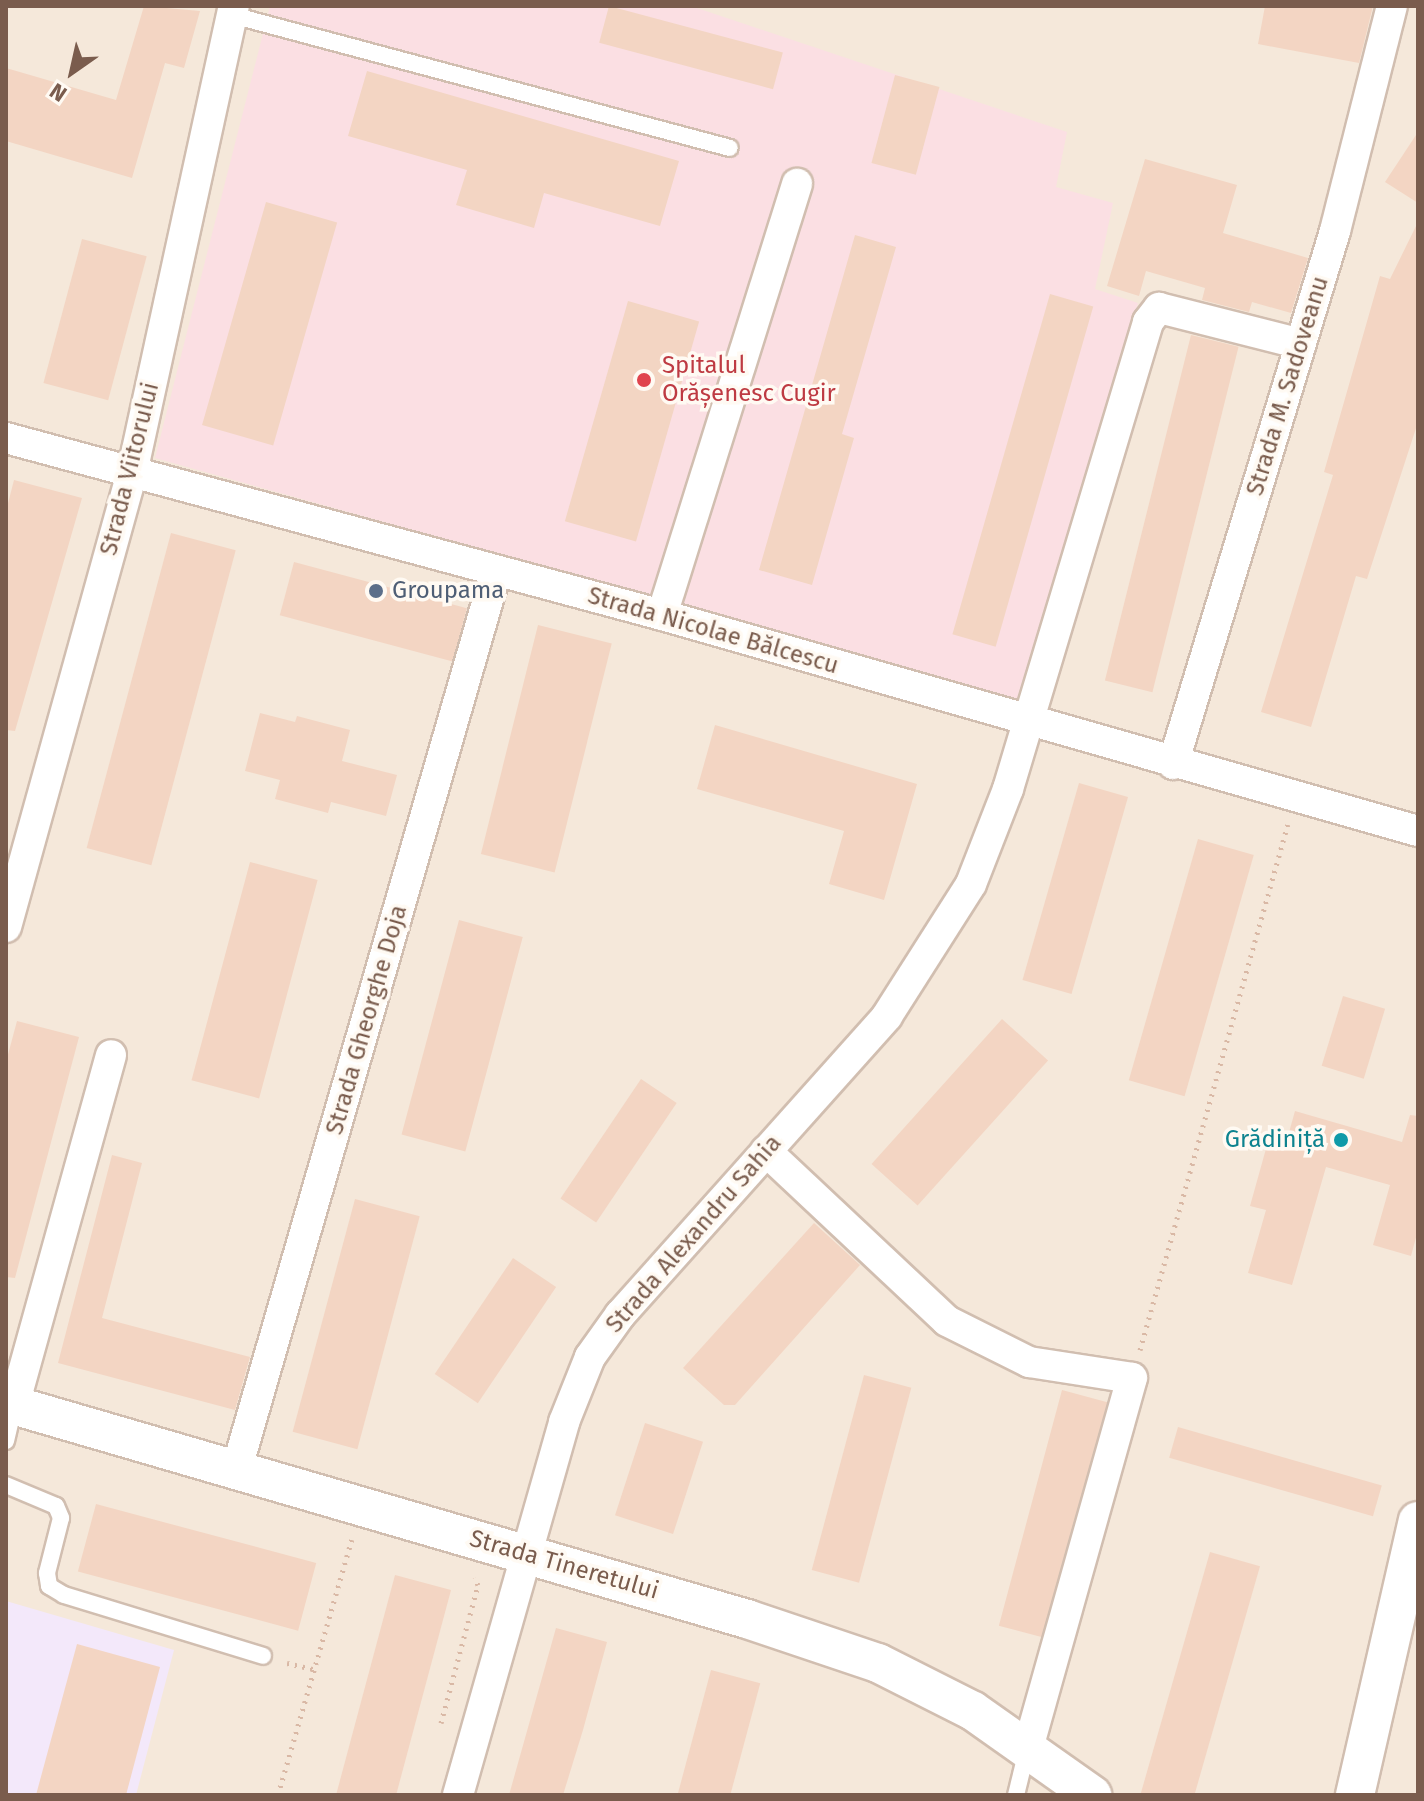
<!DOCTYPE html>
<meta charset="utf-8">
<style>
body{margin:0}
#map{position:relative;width:1424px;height:1801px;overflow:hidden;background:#fdf6ec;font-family:"Fira Sans",sans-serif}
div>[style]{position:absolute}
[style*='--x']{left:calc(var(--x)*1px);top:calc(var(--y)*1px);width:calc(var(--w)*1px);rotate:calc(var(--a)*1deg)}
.residential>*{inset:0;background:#f5e8da;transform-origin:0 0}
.education>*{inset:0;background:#f3e8fa}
.medical>*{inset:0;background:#fbdfe3}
.building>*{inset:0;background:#f3d5c3;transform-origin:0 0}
.path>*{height:5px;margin-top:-2.5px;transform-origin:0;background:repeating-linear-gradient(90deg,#d9b8a5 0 2px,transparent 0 8px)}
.roads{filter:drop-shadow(2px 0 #d1beb0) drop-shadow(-2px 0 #d1beb0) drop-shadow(0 2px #d1beb0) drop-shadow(0 -2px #d1beb0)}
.service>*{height:16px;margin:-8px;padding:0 8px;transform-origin:8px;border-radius:8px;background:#fff}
.minor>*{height:30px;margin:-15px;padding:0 15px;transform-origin:15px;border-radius:15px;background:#fff}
.tertiary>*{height:38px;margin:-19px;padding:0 19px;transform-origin:19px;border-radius:19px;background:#fff}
.dots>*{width:22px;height:22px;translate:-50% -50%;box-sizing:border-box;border:4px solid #fffaf3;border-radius:50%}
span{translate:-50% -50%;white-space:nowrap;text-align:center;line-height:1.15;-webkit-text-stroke:7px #fffaf3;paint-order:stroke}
.health-label{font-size:24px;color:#be3a42}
.left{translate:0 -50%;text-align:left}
.street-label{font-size:24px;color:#7a5c4d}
.service-label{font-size:24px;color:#4e5e75}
.culture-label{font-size:24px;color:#0d838f}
.right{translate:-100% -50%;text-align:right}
.frame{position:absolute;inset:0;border:8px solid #7a5c4d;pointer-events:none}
.north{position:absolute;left:32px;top:32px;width:80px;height:80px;-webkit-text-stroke:6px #fffaf3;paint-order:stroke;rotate:214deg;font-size:22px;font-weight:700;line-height:32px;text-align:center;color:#7a5c4d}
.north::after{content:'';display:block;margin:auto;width:28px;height:36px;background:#7a5c4d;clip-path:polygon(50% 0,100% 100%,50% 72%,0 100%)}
</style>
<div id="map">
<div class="residential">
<div style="left:6px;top:6px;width:1412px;height:1789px"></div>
</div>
<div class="education">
<div style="clip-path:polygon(6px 1601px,174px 1650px,136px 1795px,6px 1795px)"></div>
</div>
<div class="medical">
<div style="clip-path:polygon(270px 6px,691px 6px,1067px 132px,1056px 187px,1113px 203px,1095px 289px,1138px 303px,1017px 699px,155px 458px)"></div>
</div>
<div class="building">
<div style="clip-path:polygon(144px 6px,200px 11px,184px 68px,165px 63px,132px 178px,6px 141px,6px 68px,116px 100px)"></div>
<div style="left:609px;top:6px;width:180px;height:38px;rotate:15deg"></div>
<div style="clip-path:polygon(1265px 6px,1373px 6px,1359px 63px,1258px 44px)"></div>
<div style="clip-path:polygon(367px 71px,679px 161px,660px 226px,544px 193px,534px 228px,456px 205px,467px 170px,348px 136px)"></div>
<div style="left:895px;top:75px;width:46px;height:91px;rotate:15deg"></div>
<div style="clip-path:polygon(1418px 132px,1418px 203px,1385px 182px)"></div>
<div style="clip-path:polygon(1145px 159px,1237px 185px,1223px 233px,1308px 258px,1291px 313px,1252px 302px,1249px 312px,1202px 300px,1205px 288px,1146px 271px,1139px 296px,1107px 286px)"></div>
<div style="left:266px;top:202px;width:74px;height:232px;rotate:16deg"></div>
<div style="clip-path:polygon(1418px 222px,1418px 422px,1367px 579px,1356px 576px,1311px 727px,1261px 712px,1333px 475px,1324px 472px,1380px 276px,1390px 279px)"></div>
<div style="clip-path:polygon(855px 235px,896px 247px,842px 434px,854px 438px,812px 585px,759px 570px)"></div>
<div style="left:82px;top:239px;width:67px;height:149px;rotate:15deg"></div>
<div style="left:1050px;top:294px;width:45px;height:354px;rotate:16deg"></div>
<div style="left:628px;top:301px;width:74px;height:229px;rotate:16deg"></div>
<div style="left:1191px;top:335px;width:49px;height:356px;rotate:14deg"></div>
<div style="clip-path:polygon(14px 480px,82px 498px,15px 731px,6px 730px,6px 511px)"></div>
<div style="left:171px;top:533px;width:67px;height:326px;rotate:15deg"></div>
<div style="left:294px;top:562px;width:179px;height:55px;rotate:15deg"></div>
<div style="left:538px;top:625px;width:76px;height:236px;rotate:14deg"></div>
<div style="clip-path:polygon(260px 713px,295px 722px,297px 716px,350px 730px,342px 761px,397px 775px,386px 816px,331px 802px,328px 813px,275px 799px,280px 780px,245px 771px)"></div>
<div style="clip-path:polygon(715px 725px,917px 784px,884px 900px,829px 884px,844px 831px,697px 789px)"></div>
<div style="left:1079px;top:783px;width:51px;height:205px;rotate:16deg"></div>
<div style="left:1198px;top:839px;width:58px;height:251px;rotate:16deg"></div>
<div style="left:250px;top:862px;width:70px;height:226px;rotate:15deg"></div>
<div style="left:459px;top:920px;width:66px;height:222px;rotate:15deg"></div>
<div style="left:1343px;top:996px;width:44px;height:73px;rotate:17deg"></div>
<div style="left:1002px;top:1019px;width:62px;height:195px;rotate:42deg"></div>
<div style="clip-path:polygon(17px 1021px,79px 1037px,15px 1278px,6px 1277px,6px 1062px)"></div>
<div style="left:641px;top:1079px;width:43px;height:144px;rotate:34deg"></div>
<div style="clip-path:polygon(1295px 1111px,1402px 1142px,1410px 1115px,1418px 1116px,1418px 1230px,1411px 1256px,1373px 1245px,1390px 1185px,1326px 1167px,1292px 1285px,1248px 1273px,1266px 1210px,1250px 1206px,1269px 1138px,1286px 1143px)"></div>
<div style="clip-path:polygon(112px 1155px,142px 1163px,102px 1318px,250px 1357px,235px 1410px,58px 1363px)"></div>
<div style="left:355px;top:1199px;width:67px;height:241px;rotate:15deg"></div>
<div style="clip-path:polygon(814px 1223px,860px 1265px,735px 1405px,724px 1405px,683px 1368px)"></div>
<div style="left:513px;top:1258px;width:52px;height:140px;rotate:34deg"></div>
<div style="left:864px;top:1375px;width:49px;height:202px;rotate:15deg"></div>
<div style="left:1062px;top:1390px;width:47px;height:244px;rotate:15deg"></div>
<div style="left:645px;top:1423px;width:61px;height:97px;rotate:18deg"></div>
<div style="left:1178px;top:1427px;width:212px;height:32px;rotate:16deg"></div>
<div style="left:96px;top:1504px;width:228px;height:70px;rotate:15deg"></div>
<div style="left:1210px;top:1552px;width:52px;height:252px;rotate:16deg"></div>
<div style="left:395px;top:1575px;width:58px;height:228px;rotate:15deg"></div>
<div style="clip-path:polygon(556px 1628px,607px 1642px,583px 1730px,563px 1795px,509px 1795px)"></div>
<div style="clip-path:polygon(77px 1644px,160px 1667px,126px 1795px,36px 1795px)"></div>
<div style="left:711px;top:1670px;width:51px;height:130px;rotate:15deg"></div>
</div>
<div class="path">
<div style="--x:1140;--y:1350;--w:546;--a:-74.29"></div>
<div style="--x:287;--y:1663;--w:27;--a:13"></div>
<div style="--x:441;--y:1723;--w:143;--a:-75"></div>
<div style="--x:478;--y:1585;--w:8;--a:-113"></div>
<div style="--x:278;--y:1795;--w:266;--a:-73.9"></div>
</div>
<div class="roads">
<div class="service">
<div style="--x:232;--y:15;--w:515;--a:14.95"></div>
<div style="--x:6;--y:1441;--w:37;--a:-77"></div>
<div style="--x:6;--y:1485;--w:54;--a:22.8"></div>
<div style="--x:56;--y:1506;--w:13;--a:67"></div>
<div style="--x:61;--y:1518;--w:57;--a:104.3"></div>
<div style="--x:47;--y:1573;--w:13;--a:81"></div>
<div style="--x:49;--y:1586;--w:17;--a:31"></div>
<div style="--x:64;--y:1595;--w:208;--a:17"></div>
<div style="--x:1016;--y:1795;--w:46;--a:-76.3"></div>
</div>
<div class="minor">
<div style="--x:6;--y:438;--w:679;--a:15.1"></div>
<div style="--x:662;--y:615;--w:786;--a:15.95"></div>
<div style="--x:662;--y:615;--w:452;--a:-72.6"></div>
<div style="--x:1173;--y:764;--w:557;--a:-73.09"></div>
<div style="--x:1335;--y:231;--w:232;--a:-75.8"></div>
<div style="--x:6;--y:927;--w:471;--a:-74.5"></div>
<div style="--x:132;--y:473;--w:478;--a:-77.7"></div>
<div style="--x:766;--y:1151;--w:248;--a:43.2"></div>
<div style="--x:947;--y:1321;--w:92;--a:26.6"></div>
<div style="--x:1029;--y:1362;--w:104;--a:8.8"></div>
<div style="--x:1132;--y:1378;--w:385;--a:105.7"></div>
<div style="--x:14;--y:1405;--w:363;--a:-74.5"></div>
<div style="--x:237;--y:1468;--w:933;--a:-73.88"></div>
<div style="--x:458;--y:1795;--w:388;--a:-74.1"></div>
<div style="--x:564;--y:1422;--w:70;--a:-68.2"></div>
<div style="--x:590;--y:1357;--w:52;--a:-54.5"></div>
<div style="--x:620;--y:1315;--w:401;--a:-48.2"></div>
<div style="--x:887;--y:1016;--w:156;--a:-57.5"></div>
<div style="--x:971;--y:884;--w:102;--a:-68.7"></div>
<div style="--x:1008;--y:789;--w:488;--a:-73.3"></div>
<div style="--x:1148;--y:322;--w:18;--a:-52"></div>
<div style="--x:1159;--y:308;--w:146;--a:14.2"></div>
</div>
<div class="tertiary">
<div style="--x:6;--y:1403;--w:772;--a:16.25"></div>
<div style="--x:747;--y:1619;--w:138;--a:18.6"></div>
<div style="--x:878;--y:1663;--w:106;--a:26.8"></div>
<div style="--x:973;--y:1711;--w:146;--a:35.2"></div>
<div style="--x:1355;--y:1795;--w:281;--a:-77.1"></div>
</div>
</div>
<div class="dots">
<div style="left:644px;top:380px;background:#e0444e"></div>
<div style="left:376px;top:591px;background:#5c6f8a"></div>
<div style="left:1341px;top:1140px;background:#0f9aa8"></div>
</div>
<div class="health-label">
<span class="left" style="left:662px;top:380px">Spitalul<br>Orășenesc Cugir</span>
</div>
<div class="street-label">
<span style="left:1288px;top:386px;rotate:-73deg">Strada M. Sadoveanu</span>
<span style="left:130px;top:469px;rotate:-76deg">Strada Viitorului</span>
<span style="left:713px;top:631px;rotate:16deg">Strada Nicolae Bălcescu</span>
<span style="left:367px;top:1020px;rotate:-74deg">Strada Gheorghe Doja</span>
<span style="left:694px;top:1234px;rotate:-49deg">Strada Alexandru Sahia</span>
<span style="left:564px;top:1565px;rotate:16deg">Strada Tineretului</span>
</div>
<div class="service-label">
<span class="left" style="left:392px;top:591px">Groupama</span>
</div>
<div class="culture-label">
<span class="right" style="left:1325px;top:1140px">Grădiniță</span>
</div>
<div class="frame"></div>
<div class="north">N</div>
</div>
